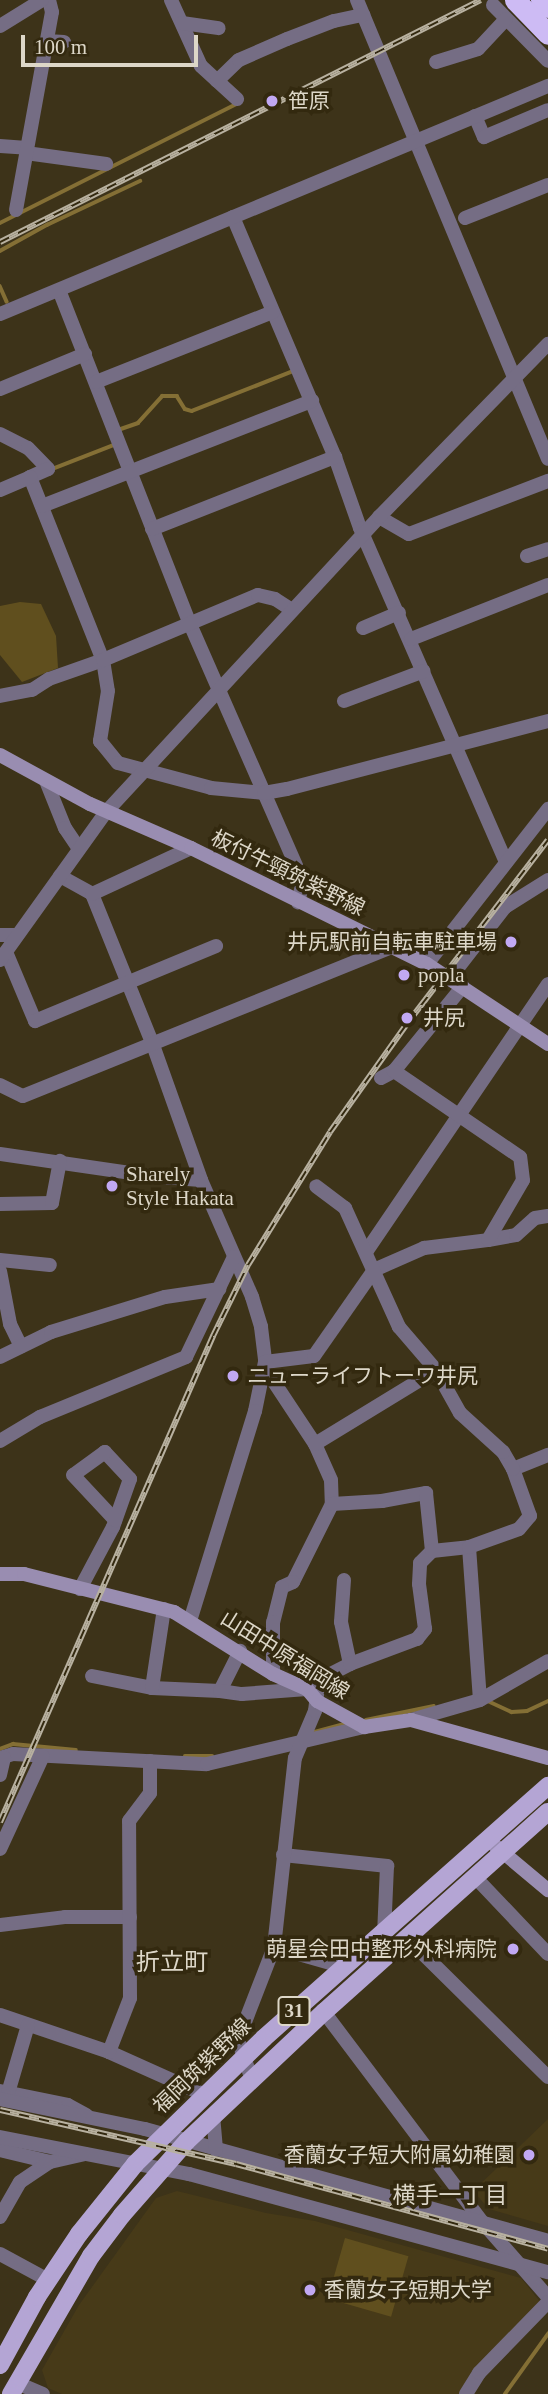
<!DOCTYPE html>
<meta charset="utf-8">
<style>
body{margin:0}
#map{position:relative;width:548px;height:2394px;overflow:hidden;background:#3d3319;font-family:"Times New Roman","Noto Sans JP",serif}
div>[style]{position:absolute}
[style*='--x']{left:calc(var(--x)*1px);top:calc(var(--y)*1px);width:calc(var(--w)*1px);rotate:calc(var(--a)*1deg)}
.built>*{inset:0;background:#473a18}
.green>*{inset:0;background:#604f1e;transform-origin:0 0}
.stream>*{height:3.5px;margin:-1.75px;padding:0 1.75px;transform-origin:1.75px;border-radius:1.75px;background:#846f35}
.minor>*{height:14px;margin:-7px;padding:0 7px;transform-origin:7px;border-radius:7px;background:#756d84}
.tertiary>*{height:14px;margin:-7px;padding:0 7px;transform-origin:7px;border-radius:7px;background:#756d84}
.secondary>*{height:14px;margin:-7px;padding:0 7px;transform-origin:7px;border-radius:7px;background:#998db1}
.primary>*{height:18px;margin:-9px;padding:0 9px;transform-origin:9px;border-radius:9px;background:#b4a5d4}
.motorway>*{height:21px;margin:-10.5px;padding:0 10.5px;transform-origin:10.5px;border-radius:10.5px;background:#cdbbf4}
.rail>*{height:6px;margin-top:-3px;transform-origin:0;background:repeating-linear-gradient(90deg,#33290f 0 10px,#b8b1a0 0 20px);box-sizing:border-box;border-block:2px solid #b8b1a0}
.motorway-bridge>*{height:21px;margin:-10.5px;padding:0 10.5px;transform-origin:10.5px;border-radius:10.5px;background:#cdbbf4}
.dots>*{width:19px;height:19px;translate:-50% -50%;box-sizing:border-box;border:4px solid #33290f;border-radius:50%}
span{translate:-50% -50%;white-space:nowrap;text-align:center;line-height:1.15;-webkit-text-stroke:7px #33290f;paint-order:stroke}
.shield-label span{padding:2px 5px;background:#33290f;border:2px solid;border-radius:5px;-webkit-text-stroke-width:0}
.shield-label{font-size:19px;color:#ddd7c8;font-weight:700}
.poi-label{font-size:21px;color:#ddd7c8}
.left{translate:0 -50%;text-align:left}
.right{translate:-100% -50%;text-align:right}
.street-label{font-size:21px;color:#ddd7c8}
.neighbourhood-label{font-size:23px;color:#ddd7c8}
.quarter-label{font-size:24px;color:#ddd7c8}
.scale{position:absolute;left:21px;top:35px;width:177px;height:32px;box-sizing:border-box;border:4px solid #ddd7c8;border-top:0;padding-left:9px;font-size:21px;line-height:24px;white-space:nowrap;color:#ddd7c8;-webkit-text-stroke:5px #33290f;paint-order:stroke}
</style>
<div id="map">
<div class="built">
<div style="clip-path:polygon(548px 2119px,548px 2226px,489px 2209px,473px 2191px)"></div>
<div style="clip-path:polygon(177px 2191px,266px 2213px,315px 2221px,521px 2278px,541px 2303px,463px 2394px,62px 2394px,48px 2388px,42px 2370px,79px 2305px,156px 2198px)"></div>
</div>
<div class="green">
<div style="clip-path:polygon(20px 602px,41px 604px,56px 636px,58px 668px,22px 682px,0 655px,0 606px)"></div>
<div style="left:345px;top:2238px;width:66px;height:63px;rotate:16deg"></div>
</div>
<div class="stream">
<div style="--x:0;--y:223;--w:267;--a:-26.7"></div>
<div style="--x:0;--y:251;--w:54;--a:-29"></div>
<div style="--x:47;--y:225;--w:103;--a:-25.3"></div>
<div style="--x:0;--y:286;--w:17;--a:66"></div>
<div style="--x:118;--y:430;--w:21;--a:-19"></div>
<div style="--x:138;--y:423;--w:36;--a:-48"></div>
<div style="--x:162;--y:396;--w:15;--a:0"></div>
<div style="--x:177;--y:396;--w:15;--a:58"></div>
<div style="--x:185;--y:409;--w:7;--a:16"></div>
<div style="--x:192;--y:411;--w:106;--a:-21.5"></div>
<div style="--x:50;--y:470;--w:69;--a:-21.3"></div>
<div style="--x:488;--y:1701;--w:26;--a:25"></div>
<div style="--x:512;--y:1712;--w:15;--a:-4"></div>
<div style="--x:527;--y:1711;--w:23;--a:-25"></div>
<div style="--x:366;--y:1720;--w:69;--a:-11.6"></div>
<div style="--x:311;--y:1733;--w:38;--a:-15"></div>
<div style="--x:0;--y:1749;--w:14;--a:-21"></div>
<div style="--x:13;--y:1744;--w:63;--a:5.4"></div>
<div style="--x:185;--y:1756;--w:27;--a:0"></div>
<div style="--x:505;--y:2394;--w:74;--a:-54.4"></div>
</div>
<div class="minor">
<div style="--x:171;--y:0;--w:72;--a:65.6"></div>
<div style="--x:201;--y:66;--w:49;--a:42.5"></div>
<div style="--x:357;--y:0;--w:497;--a:67.4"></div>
<div style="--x:493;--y:5;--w:78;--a:45.5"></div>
<div style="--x:182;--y:23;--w:37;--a:8"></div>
<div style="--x:47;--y:41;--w:17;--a:3"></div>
<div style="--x:436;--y:62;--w:44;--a:-17.2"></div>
<div style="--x:478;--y:49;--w:41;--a:-47"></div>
<div style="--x:217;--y:81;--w:30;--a:-44"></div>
<div style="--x:239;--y:60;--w:52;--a:-23.6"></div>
<div style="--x:287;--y:39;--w:50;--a:-21"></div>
<div style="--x:334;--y:21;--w:30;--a:-12"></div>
<div style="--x:475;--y:116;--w:23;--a:67"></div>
<div style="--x:484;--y:137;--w:69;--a:-22.9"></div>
<div style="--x:0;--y:146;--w:27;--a:4"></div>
<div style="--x:26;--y:153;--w:81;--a:7.8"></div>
<div style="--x:16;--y:210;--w:201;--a:-79.7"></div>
<div style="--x:52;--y:12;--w:12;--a:-104"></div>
<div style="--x:233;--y:217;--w:261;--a:67"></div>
<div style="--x:335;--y:457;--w:75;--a:70.6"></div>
<div style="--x:360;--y:528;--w:365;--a:66.4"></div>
<div style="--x:465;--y:218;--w:89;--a:-21.7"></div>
<div style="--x:59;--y:290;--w:359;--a:68.6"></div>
<div style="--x:190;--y:624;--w:281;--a:66.3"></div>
<div style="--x:303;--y:881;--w:22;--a:103"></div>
<div style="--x:0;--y:314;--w:594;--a:-22.59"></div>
<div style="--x:96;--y:382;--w:190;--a:-21.6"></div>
<div style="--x:0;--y:389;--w:92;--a:-22.4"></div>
<div style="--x:0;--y:434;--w:31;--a:27"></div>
<div style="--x:28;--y:448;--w:29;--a:46"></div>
<div style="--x:48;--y:469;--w:20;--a:156"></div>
<div style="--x:30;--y:477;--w:197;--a:68.3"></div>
<div style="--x:103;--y:660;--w:31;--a:81"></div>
<div style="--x:108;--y:691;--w:51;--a:99.1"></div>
<div style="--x:100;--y:741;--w:28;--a:51"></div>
<div style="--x:118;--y:763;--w:96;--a:15"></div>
<div style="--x:211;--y:788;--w:53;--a:5.4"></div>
<div style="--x:264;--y:793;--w:23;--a:-10"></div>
<div style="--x:287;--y:789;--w:270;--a:-14.6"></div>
<div style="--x:0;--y:490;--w:33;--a:-23"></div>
<div style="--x:42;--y:506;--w:290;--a:-21.3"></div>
<div style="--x:379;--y:517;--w:34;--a:30"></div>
<div style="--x:409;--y:534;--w:149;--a:-20.9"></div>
<div style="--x:152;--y:529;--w:197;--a:-21.5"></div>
<div style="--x:527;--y:556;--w:22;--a:-18"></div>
<div style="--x:363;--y:628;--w:39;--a:-23"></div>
<div style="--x:411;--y:639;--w:147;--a:-21.5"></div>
<div style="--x:0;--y:696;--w:33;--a:-11"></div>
<div style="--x:32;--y:690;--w:20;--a:-33"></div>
<div style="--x:49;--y:679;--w:57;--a:-19.4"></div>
<div style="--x:103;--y:660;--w:168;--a:-22.8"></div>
<div style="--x:258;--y:595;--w:17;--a:13"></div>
<div style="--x:275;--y:599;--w:20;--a:33"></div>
<div style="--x:344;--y:701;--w:85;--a:-20.6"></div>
<div style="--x:46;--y:781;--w:51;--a:68"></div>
<div style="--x:65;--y:828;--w:25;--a:56"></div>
<div style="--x:60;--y:876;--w:37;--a:29"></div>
<div style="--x:92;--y:894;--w:163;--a:68"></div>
<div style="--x:153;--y:1045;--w:143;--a:70.4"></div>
<div style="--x:201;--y:1180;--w:128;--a:66.4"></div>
<div style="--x:252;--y:1297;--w:31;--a:73"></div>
<div style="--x:261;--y:1327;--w:35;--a:83"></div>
<div style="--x:265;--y:1362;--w:50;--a:101.5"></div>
<div style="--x:255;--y:1411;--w:220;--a:107.2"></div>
<div style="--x:92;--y:894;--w:109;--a:-24.9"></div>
<div style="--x:0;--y:935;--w:17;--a:0"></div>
<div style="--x:6;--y:952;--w:75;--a:67.2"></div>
<div style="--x:35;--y:1021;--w:196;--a:-22.5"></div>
<div style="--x:427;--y:964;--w:197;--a:-52"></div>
<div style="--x:450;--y:978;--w:90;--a:-52.2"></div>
<div style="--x:505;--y:907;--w:51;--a:-32.1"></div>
<div style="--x:381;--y:1078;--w:15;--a:-28"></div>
<div style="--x:394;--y:1071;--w:109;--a:-50.9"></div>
<div style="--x:0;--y:1085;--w:25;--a:26"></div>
<div style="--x:23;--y:1096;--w:397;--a:-22"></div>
<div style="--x:0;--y:1154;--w:152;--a:8.3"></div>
<div style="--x:150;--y:1176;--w:51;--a:4.5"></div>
<div style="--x:0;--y:1204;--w:52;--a:-1.1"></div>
<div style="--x:52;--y:1203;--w:43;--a:-79.2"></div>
<div style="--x:488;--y:1240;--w:28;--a:-10"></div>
<div style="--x:516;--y:1235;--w:25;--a:-42"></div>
<div style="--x:535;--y:1218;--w:13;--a:-9"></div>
<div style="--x:366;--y:1252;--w:324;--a:-55.8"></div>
<div style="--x:0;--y:1260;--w:50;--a:5.7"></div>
<div style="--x:0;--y:1271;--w:54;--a:79.3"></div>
<div style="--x:10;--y:1324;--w:25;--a:64"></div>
<div style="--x:0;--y:1357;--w:57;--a:-26.1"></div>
<div style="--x:51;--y:1332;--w:119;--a:-17.1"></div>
<div style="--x:165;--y:1297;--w:55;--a:-8.4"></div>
<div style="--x:265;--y:1362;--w:49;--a:-7"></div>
<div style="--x:314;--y:1356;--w:105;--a:-55.1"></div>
<div style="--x:374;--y:1270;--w:55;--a:-23.7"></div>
<div style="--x:424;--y:1248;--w:64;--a:-7.1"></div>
<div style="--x:488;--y:1240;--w:69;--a:-59.7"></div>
<div style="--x:523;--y:1180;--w:23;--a:-97"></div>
<div style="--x:520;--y:1157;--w:153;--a:-145.7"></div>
<div style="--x:263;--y:1372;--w:8;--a:30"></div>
<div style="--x:270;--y:1376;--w:82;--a:56.5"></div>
<div style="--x:315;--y:1444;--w:39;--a:66"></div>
<div style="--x:331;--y:1480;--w:24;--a:88"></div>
<div style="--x:332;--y:1504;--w:87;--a:116.6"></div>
<div style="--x:293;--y:1582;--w:12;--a:156"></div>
<div style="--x:282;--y:1587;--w:36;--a:104"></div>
<div style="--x:273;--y:1622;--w:52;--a:90"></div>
<div style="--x:0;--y:1441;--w:47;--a:-31"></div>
<div style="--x:40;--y:1417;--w:158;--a:-22.3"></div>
<div style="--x:186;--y:1357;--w:111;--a:-64.4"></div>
<div style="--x:315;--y:1444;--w:142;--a:-31.4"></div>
<div style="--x:513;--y:1469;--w:38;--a:-22"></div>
<div style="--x:332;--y:1504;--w:50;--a:-3.4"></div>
<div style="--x:382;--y:1501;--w:45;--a:-10.3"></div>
<div style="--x:426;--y:1493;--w:58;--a:84.1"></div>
<div style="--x:469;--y:1547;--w:153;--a:85.9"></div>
<div style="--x:344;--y:1580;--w:42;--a:94.1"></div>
<div style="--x:341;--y:1622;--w:43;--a:77.9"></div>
<div style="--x:80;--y:1589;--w:70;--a:-62"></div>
<div style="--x:113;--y:1527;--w:51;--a:-70.5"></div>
<div style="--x:130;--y:1479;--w:37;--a:-133"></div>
<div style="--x:105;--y:1452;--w:39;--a:144"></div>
<div style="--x:73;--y:1475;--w:62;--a:47"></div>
<div style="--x:92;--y:1676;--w:61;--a:11.3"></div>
<div style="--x:152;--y:1688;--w:68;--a:2.5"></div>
<div style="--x:220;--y:1691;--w:45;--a:-63.4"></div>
<div style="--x:152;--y:1688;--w:80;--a:-81.4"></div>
<div style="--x:220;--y:1691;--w:22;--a:8"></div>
<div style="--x:242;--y:1694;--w:65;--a:-4.4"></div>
<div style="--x:411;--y:1720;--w:72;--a:-16.2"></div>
<div style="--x:480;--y:1700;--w:78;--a:-29.8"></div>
<div style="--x:0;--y:1758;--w:14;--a:-17"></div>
<div style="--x:13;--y:1754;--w:194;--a:3"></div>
<div style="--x:207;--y:1764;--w:161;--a:-13.3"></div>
<div style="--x:0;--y:1775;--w:18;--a:-77"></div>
<div style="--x:0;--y:1849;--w:102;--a:-65.2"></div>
<div style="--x:283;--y:1855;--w:105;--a:6"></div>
<div style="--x:387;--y:1866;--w:68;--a:92.5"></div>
<div style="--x:475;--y:1877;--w:106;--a:46.5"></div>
<div style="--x:0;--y:1925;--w:65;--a:-7"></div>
<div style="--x:65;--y:1917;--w:65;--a:0"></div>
<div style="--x:407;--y:1938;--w:198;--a:44.6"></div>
<div style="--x:274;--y:1947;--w:73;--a:15.9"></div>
<div style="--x:324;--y:2012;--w:264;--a:53"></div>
<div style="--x:483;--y:2223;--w:98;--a:48.7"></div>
<div style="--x:0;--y:2015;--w:115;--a:18.7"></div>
<div style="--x:109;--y:2052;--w:103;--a:24.1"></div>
<div style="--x:109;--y:2052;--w:58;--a:-68.7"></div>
<div style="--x:130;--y:1998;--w:177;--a:-90.3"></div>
<div style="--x:129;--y:1821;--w:35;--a:-53"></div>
<div style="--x:150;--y:1793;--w:32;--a:-90"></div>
<div style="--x:252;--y:2080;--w:42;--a:-109.3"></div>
<div style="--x:238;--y:2040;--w:100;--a:-68.8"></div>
<div style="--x:274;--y:1947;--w:190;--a:-83.7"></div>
<div style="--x:295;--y:1758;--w:51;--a:-66.9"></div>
<div style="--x:315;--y:1711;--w:31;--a:-83"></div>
<div style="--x:319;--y:1680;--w:35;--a:-27"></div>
<div style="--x:350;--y:1664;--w:72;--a:-20.5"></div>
<div style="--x:417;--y:1639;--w:13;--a:-51"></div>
<div style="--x:425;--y:1629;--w:45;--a:-97.6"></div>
<div style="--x:419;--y:1584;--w:21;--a:-87"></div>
<div style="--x:420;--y:1563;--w:17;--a:-45"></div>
<div style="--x:432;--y:1551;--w:37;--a:-6"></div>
<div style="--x:469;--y:1547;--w:53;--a:-19.8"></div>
<div style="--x:519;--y:1529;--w:17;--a:-50"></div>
<div style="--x:530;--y:1516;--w:50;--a:-109.9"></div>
<div style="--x:513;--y:1469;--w:20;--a:-120"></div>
<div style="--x:503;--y:1452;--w:58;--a:-137.8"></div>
<div style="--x:460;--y:1413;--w:49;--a:-119.2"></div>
<div style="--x:436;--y:1370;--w:57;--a:-130.7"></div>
<div style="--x:399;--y:1327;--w:131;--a:-114.4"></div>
<div style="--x:345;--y:1208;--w:36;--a:-143"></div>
<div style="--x:0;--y:2091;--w:69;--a:11.6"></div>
<div style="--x:68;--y:2105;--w:21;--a:29"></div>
<div style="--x:8;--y:2093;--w:71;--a:-73.6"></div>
<div style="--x:0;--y:2150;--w:51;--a:13.5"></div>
<div style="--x:50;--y:2162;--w:36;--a:-13"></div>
<div style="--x:0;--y:2217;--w:40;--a:-60.3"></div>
<div style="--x:20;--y:2182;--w:36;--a:-34"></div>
<div style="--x:0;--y:2254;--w:55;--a:28.4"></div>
<div style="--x:17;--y:2383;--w:28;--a:23"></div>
<div style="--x:466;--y:2394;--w:25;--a:-58"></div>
<div style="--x:479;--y:2373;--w:99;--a:-45.8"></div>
</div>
<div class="tertiary">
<div style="--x:0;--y:26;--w:49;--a:-31.8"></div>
<div style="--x:0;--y:960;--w:182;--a:-54.4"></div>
<div style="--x:106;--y:812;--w:402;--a:-47.2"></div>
<div style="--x:379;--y:517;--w:242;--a:-45.7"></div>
<div style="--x:0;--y:2099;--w:148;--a:11.7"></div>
<div style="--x:145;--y:2129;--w:418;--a:15.5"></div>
<div style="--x:213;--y:2115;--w:35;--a:85"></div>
<div style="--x:0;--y:2137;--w:193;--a:11.1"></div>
<div style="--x:189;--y:2174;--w:372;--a:15.3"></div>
</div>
<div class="secondary">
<div style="--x:0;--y:755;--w:102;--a:28.6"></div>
<div style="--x:90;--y:804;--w:110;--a:23.5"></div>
<div style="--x:191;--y:848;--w:263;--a:26.2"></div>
<div style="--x:427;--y:964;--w:145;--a:33.5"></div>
<div style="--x:0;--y:1574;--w:24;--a:0"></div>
<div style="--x:24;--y:1574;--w:155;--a:14.2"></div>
<div style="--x:174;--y:1612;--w:117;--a:32.1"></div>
<div style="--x:273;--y:1674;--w:37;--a:24"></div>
<div style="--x:307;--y:1689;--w:16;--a:50"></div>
<div style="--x:317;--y:1701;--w:54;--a:29"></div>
<div style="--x:364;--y:1727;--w:48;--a:-8.5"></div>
<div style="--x:411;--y:1720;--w:142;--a:15.5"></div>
<div style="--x:487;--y:1839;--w:80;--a:39.9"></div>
</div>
<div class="primary">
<div style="--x:0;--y:2365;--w:77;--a:-61.4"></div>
<div style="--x:37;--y:2297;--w:76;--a:-56.3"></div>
<div style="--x:79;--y:2234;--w:90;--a:-51.3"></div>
<div style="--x:135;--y:2164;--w:180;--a:-44.3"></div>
<div style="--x:264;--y:2038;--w:380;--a:-41.6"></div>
<div style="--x:11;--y:2394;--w:160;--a:-59.9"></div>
<div style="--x:91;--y:2256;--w:51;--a:-52.9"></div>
<div style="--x:122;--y:2215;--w:98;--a:-48.7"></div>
<div style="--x:187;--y:2141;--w:188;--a:-43.3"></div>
<div style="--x:324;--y:2012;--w:300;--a:-41.8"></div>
</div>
<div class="motorway">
<div style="--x:541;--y:0;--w:10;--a:45"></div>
</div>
<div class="rail">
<div style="--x:0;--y:242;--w:538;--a:-26.71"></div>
<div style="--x:0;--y:1822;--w:531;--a:-66.33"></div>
<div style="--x:213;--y:1336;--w:79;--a:-63.8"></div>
<div style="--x:248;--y:1265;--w:156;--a:-58.3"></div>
<div style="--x:330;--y:1132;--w:136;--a:-54.6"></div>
<div style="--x:409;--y:1021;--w:228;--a:-52.5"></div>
<div style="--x:0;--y:2110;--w:242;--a:12.9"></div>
<div style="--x:236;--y:2164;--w:323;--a:15.2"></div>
</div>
<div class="motorway-bridge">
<div style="--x:515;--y:0;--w:47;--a:45.9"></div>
</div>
<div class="dots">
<div style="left:272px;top:101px;background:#c1a8f3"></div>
<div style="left:511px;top:942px;background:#c1a8f3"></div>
<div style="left:404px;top:975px;background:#c1a8f3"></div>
<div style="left:407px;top:1018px;background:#c1a8f3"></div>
<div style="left:112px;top:1186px;background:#c1a8f3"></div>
<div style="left:233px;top:1376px;background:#c1a8f3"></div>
<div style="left:513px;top:1949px;background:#c1a8f3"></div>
<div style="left:529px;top:2155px;background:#c1a8f3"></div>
<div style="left:310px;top:2290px;background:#c1a8f3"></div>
</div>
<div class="shield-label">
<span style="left:294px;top:2011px">31</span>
</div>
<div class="poi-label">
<span class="left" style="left:288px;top:101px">笹原</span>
<span class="right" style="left:497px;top:942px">井尻駅前自転車駐車場</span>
<span class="left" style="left:418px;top:975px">popla</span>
<span class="left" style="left:423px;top:1018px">井尻</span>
<span class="left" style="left:126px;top:1186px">Sharely<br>Style Hakata</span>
<span class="left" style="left:247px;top:1376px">ニューライフトーワ井尻</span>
<span class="right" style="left:497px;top:1949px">萌星会田中整形外科病院</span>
<span class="right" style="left:515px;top:2155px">香蘭女子短大附属幼稚園</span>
<span class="left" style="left:324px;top:2290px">香蘭女子短期大学</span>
</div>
<div class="street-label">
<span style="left:288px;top:873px;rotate:26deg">板付牛頸筑紫野線</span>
<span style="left:285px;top:1655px;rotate:32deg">山田中原福岡線</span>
<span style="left:202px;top:2066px;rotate:-44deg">福岡筑紫野線</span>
</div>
<div class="neighbourhood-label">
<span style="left:450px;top:2196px">横手一丁目</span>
</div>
<div class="quarter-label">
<span style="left:172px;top:1963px">折立町</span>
</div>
<div class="scale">100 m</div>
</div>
